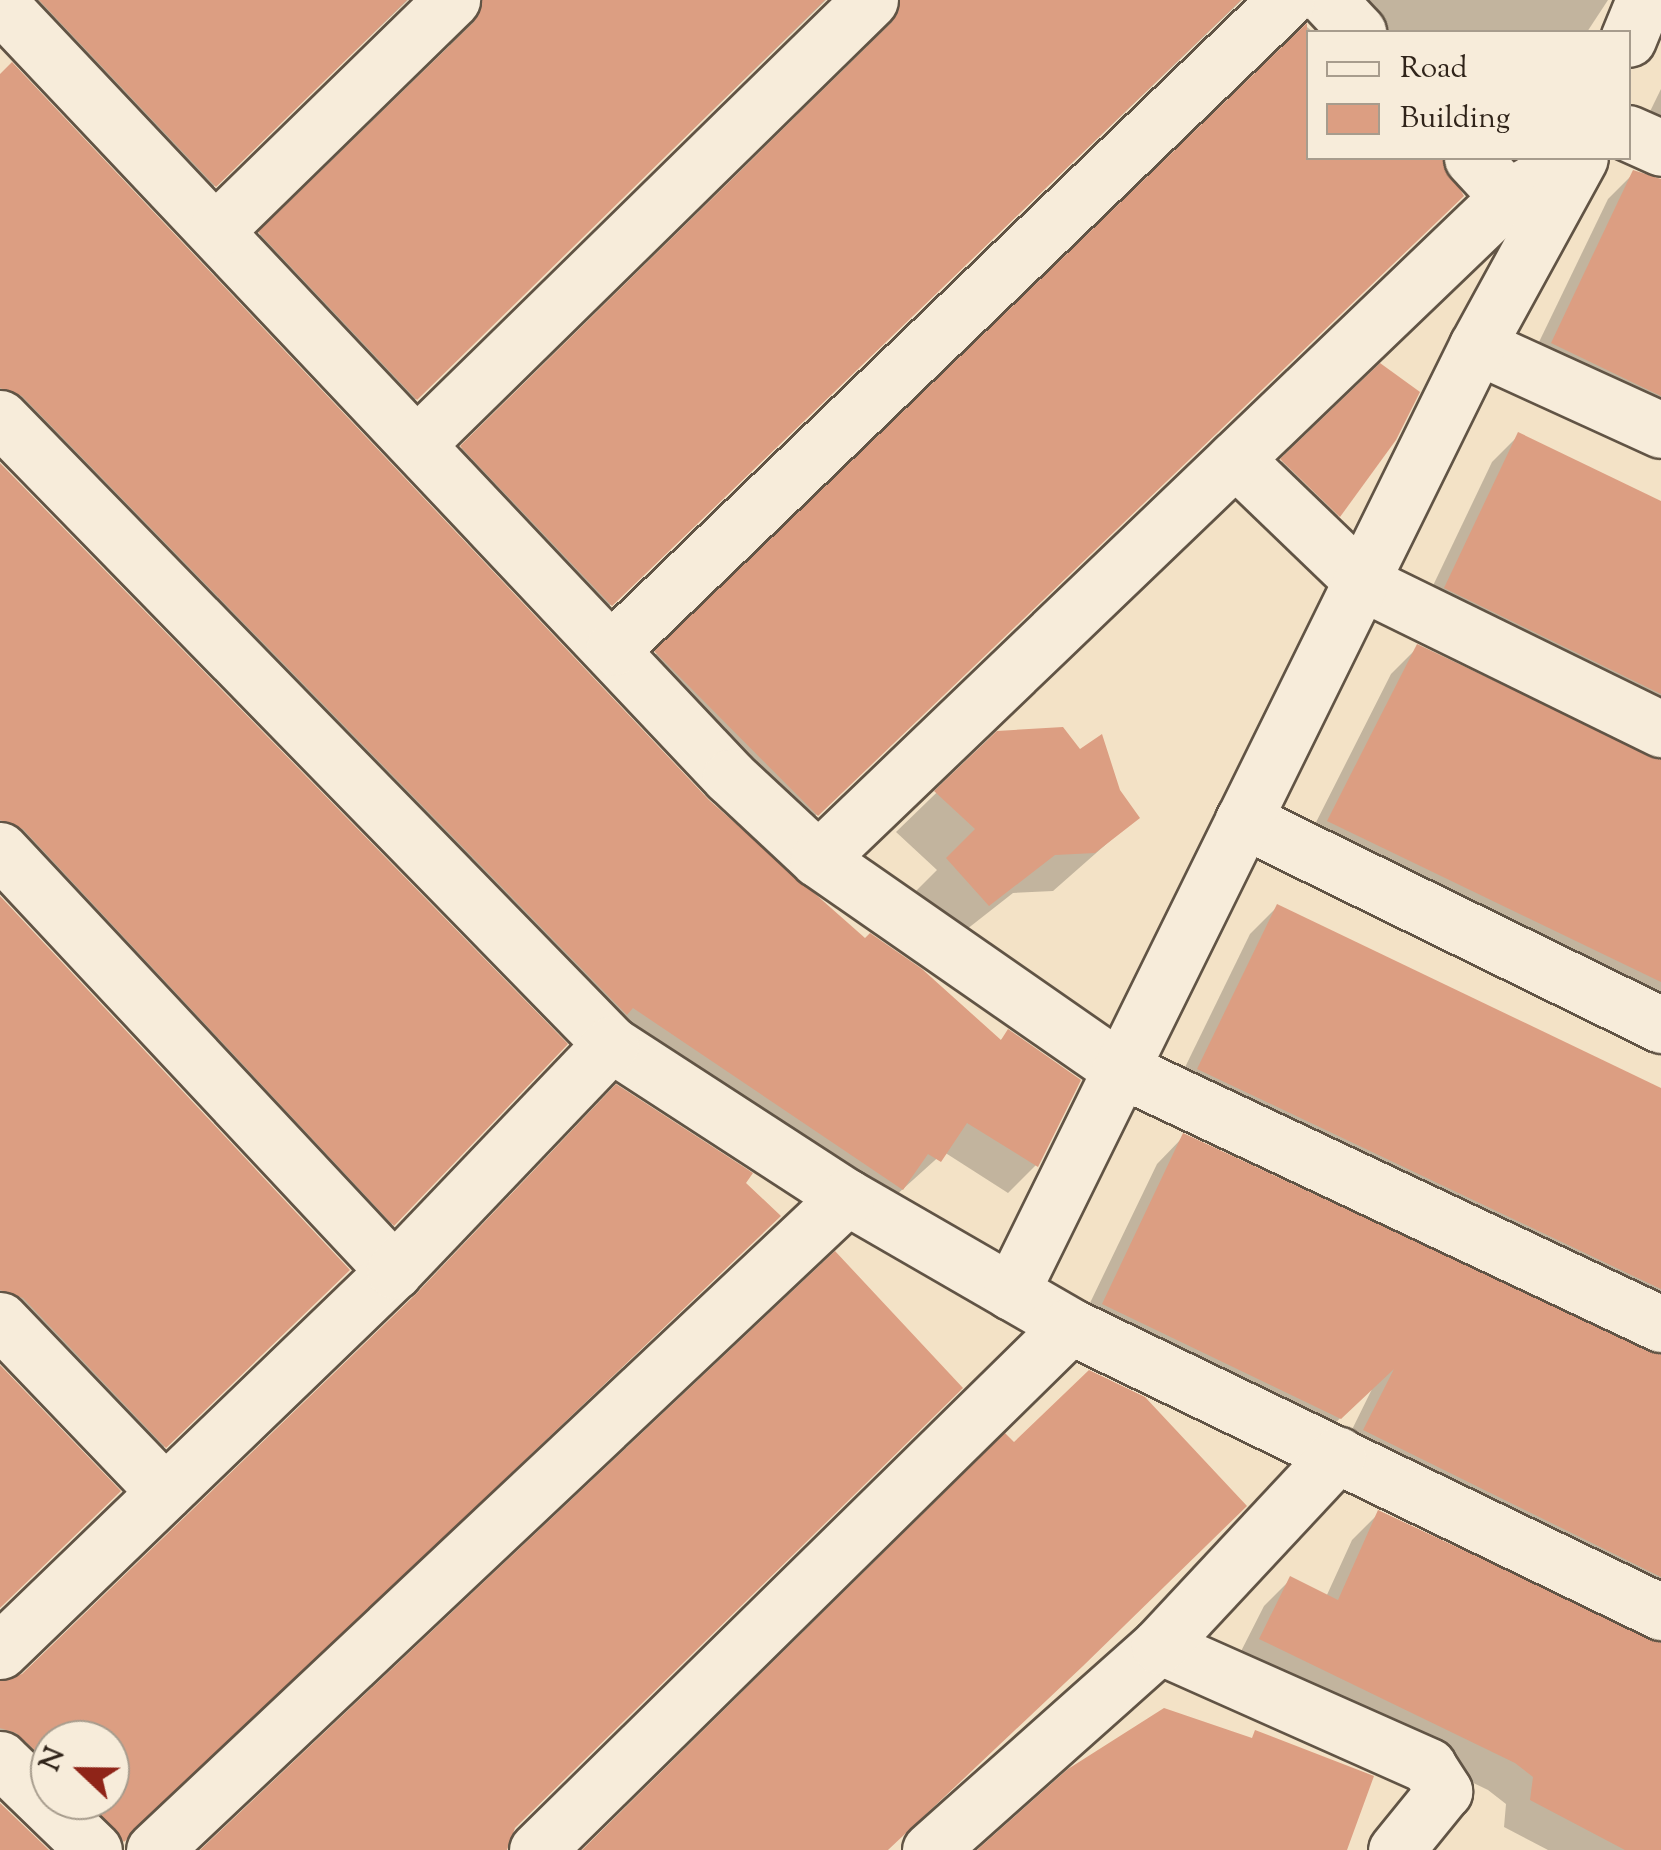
<!DOCTYPE html>
<style>
body{margin:0}
#map{position:relative;width:1661px;height:1850px;overflow:hidden;background:#f3e2c6;font-family:"Sorts Mill Goudy",serif}
div>[style]{position:absolute}
[style*='--x']{left:calc(var(--x)*1px);top:calc(var(--y)*1px);width:calc(var(--w)*1px);rotate:calc(var(--a)*1deg)}
.shadow>*{inset:0;background:#0003;transform-origin:0 0}
.building>*{inset:0;background:#dc9e82}
.roads{filter:drop-shadow(2px 0 #615445) drop-shadow(-2px 0 #615445) drop-shadow(0 2px #615445) drop-shadow(0 -2px #615445)}
.minor>*{height:55px;margin:-27.5px;padding:0 27.5px;transform-origin:27.5px;border-radius:27.5px;background:#f7ecda}
.secondary>*{height:55px;margin:-27.5px;padding:0 27.5px;transform-origin:27.5px;border-radius:27.5px;background:#f7ecda}
span{translate:-50% -50%;white-space:nowrap;text-align:center;line-height:1.15;-webkit-text-stroke:8px #f7ecda;paint-order:stroke}
.legend{position:absolute;left:1306px;top:30px;width:325px;height:130px;box-sizing:border-box;background:#f7ecda;border:2px solid #a79c8d;margin:0;padding:12px 18px;list-style:none;font-size:30px;color:#30241a}
.legend li{display:flex;align-items:center;gap:20px;height:50px}
.legend b{width:50px;border:2px solid #a79c8d}
.north{position:absolute;left:30px;top:1720px;width:100px;height:100px;box-sizing:border-box;background:#f7ecda;border:2px solid #a79c8d;border-radius:50%;rotate:292deg;font-size:28px;font-weight:700;line-height:40px;text-align:center;color:#30241a}
.north::after{content:'';display:block;margin:auto;width:35px;height:45px;background:#8f2418;clip-path:polygon(50% 0,100% 100%,50% 72%,0 100%)}
</style>
<div id="map">
<div class="shadow">
<div style="clip-path:polygon(0 0,408px 0,187px 212px)"></div>
<div style="clip-path:polygon(433px 0,826px 0,389px 425px,233px 261px,448px 51px,457px 22px)"></div>
<div style="clip-path:polygon(850px 0,1242px 0,583px 631px,435px 474px,866px 51px,875px 21px)"></div>
<div style="clip-path:polygon(1308px 0,1608px 0,1587px 32px,1346px 32px)"></div>
<div style="clip-path:polygon(1307px 27px,1313px 32px,1308px 158px,1441px 158px,1434px 222px,789px 841px,629px 680px)"></div>
<div style="clip-path:polygon(0 78px,707px 802px,865px 942px,1000px 1041px,1008px 1033px,1036px 1165px,1008px 1193px,944px 1152px,873px 1216px,604px 1035px,0 428px)"></div>
<div style="clip-path:polygon(1661px 89px,1661px 156px,1636px 140px)"></div>
<div style="clip-path:polygon(1634px 173px,1661px 180px,1661px 434px,1526px 369px,1608px 199px)"></div>
<div style="clip-path:polygon(1519px 435px,1661px 503px,1661px 747px,1419px 615px,1492px 462px)"></div>
<div style="left:1282px;top:461px;width:78px;height:38px;rotate:44deg"></div>
<div style="clip-path:polygon(0 466px,392px 1224px,365px 1251px,0 861px)"></div>
<div style="clip-path:polygon(1418px 647px,1648px 760px,1661px 759px,1661px 1021px,1303px 848px,1391px 674px)"></div>
<div style="clip-path:polygon(998px 733px,1118px 791px,1137px 817px,1053px 891px,1013px 893px,948px 944px,908px 899px,937px 870px,896px 832px)"></div>
<div style="clip-path:polygon(0 899px,319px 1297px,137px 1473px,0 1331px)"></div>
<div style="clip-path:polygon(1277px 907px,1661px 1091px,1661px 1342px,1171px 1096px,1250px 934px)"></div>
<div style="clip-path:polygon(1184px 1136px,1647px 1355px,1661px 1353px,1661px 1624px,1338px 1458px,1373px 1387px,1312px 1445px,1076px 1332px,1157px 1164px)"></div>
<div style="clip-path:polygon(evenodd,743px 1183px,750px 1244px,113px 1850px,0 1764px,0 1682px,23px 1676px,743px 1183px,50px 1740px,110px 1740px,110px 1800px,50px 1800px,50px 1740px)"></div>
<div style="clip-path:polygon(1379px 1513px,1647px 1643px,1661px 1642px,1661px 1850px,1548px 1850px,1504px 1827px,1506px 1804px,1488px 1790px,1233px 1667px,1264px 1606px,1291px 1579px,1326px 1597px,1352px 1540px)"></div>
</div>
<div class="building">
<div style="clip-path:polygon(39px 0,407px 0,216px 187px)"></div>
<div style="clip-path:polygon(482px 0,825px 0,417px 400px,258px 232px,474px 22px)"></div>
<div style="clip-path:polygon(900px 0,1241px 0,612px 606px,460px 446px,892px 22px)"></div>
<div style="clip-path:polygon(1307px 23px,1308px 158px,1442px 158px,1464px 196px,818px 816px,654px 651px)"></div>
<div style="clip-path:polygon(12px 62px,709px 800px,865px 938px,870px 933px,922px 969px,1001px 1040px,1008px 1029px,1081px 1080px,1038px 1167px,967px 1123px,941px 1162px,928px 1154px,903px 1190px,633px 1008px,627px 1015px,22px 396px,0 388px,0 74px)"></div>
<div style="clip-path:polygon(1633px 170px,1661px 179px,1661px 396px,1551px 343px)"></div>
<div style="clip-path:polygon(1380px 363px,1420px 392px,1396px 440px,1340px 517px,1280px 459px)"></div>
<div style="clip-path:polygon(1518px 432px,1661px 501px,1661px 694px,1444px 588px)"></div>
<div style="clip-path:polygon(0 463px,568px 1044px,394px 1226px,23px 829px,0 820px)"></div>
<div style="clip-path:polygon(1417px 644px,1661px 760px,1661px 982px,1327px 821px)"></div>
<div style="clip-path:polygon(1063px 727px,1080px 749px,1102px 734px,1120px 790px,1140px 818px,1095px 853px,1055px 855px,989px 906px,946px 858px,975px 829px,934px 791px,997px 731px)"></div>
<div style="clip-path:polygon(0 896px,350px 1270px,166px 1448px,23px 1298px,0 1290px)"></div>
<div style="clip-path:polygon(1277px 904px,1661px 1088px,1661px 1289px,1197px 1069px)"></div>
<div style="clip-path:polygon(616px 1084px,753px 1173px,746px 1183px,781px 1216px,124px 1842px,87px 1800px,110px 1800px,110px 1740px,50px 1740px,50px 1764px,16px 1733px,0 1728px,0 1681px,22px 1674px,416px 1294px)"></div>
<div style="clip-path:polygon(1183px 1133px,1661px 1355px,1661px 1577px,1363px 1430px,1394px 1369px,1341px 1419px,1102px 1304px)"></div>
<div style="clip-path:polygon(835px 1251px,963px 1388px,515px 1828px,507px 1850px,200px 1850px)"></div>
<div style="clip-path:polygon(0 1365px,121px 1491px,0 1608px)"></div>
<div style="clip-path:polygon(1089px 1370px,1145px 1397px,1247px 1506px,1083px 1666px,888px 1850px,582px 1850px,1005px 1433px,1014px 1442px)"></div>
<div style="clip-path:polygon(1378px 1510px,1661px 1643px,1661px 1850px,1625px 1850px,1530px 1800px,1533px 1777px,1515px 1763px,1259px 1639px,1290px 1576px,1338px 1600px)"></div>
<div style="clip-path:polygon(1164px 1708px,1252px 1738px,1255px 1730px,1374px 1776px,1347px 1850px,977px 1850px,1068px 1769px)"></div>
<div style="clip-path:polygon(0 1803px,49px 1850px,0 1850px)"></div>
</div>
<div class="roads">
<div class="minor">
<div style="--x:1328;--y:0;--w:44;--a:46.8"></div>
<div style="--x:0;--y:4;--w:1063;--a:46.64"></div>
<div style="--x:730;--y:777;--w:120;--a:43"></div>
<div style="--x:818;--y:859;--w:368;--a:34.8"></div>
<div style="--x:1120;--y:1069;--w:598;--a:25.24"></div>
<div style="--x:1628;--y:39;--w:42;--a:-67.7"></div>
<div style="--x:1628;--y:133;--w:36;--a:24"></div>
<div style="--x:1472;--y:158;--w:53;--a:47.3"></div>
<div style="--x:216;--y:230;--w:330;--a:-44.3"></div>
<div style="--x:1477;--y:346;--w:202;--a:24.5"></div>
<div style="--x:0;--y:418;--w:875;--a:45.69"></div>
<div style="--x:611;--y:1044;--w:281;--a:33"></div>
<div style="--x:847;--y:1197;--w:258;--a:30"></div>
<div style="--x:1070;--y:1326;--w:657;--a:25.82"></div>
<div style="--x:420;--y:441;--w:630;--a:-44.42"></div>
<div style="--x:1235;--y:459;--w:180;--a:43.9"></div>
<div style="--x:1365;--y:584;--w:330;--a:26.1"></div>
<div style="--x:614;--y:647;--w:933;--a:-43.91"></div>
<div style="--x:1243;--y:820;--w:466;--a:26.1"></div>
<div style="--x:0;--y:850;--w:577;--a:46.9"></div>
<div style="--x:818;--y:859;--w:956;--a:-43.81"></div>
<div style="--x:1508;--y:197;--w:78;--a:-30.2"></div>
<div style="--x:1011;--y:1292;--w:1055;--a:-63.78"></div>
<div style="--x:1477;--y:346;--w:214;--a:-61.3"></div>
<div style="--x:0;--y:1320;--w:238;--a:46.2"></div>
<div style="--x:1159;--y:1646;--w:295;--a:24"></div>
<div style="--x:1428;--y:1766;--w:30;--a:57"></div>
<div style="--x:1444;--y:1791;--w:76;--a:129.1"></div>
<div style="--x:0;--y:1651;--w:547;--a:-43.96"></div>
<div style="--x:394;--y:1271;--w:314;--a:-46.3"></div>
<div style="--x:2;--y:1761;--w:128;--a:44.1"></div>
<div style="--x:154;--y:1850;--w:952;--a:-43.3"></div>
<div style="--x:537;--y:1850;--w:747;--a:-44.51"></div>
<div style="--x:930;--y:1850;--w:307;--a:-41.7"></div>
<div style="--x:1159;--y:1646;--w:262;--a:-47"></div>
</div>
<div class="secondary">
<div style="--x:0;--y:1759;--w:4;--a:90"></div>
</div>
</div>
<ul class="legend">
<li><b style="height:12px;background:#f7ecda"></b>Road</li>
<li><b style="height:28px;background:#dc9e82"></b>Building</li>
</ul>
<div class="north">N</div>
</div>
